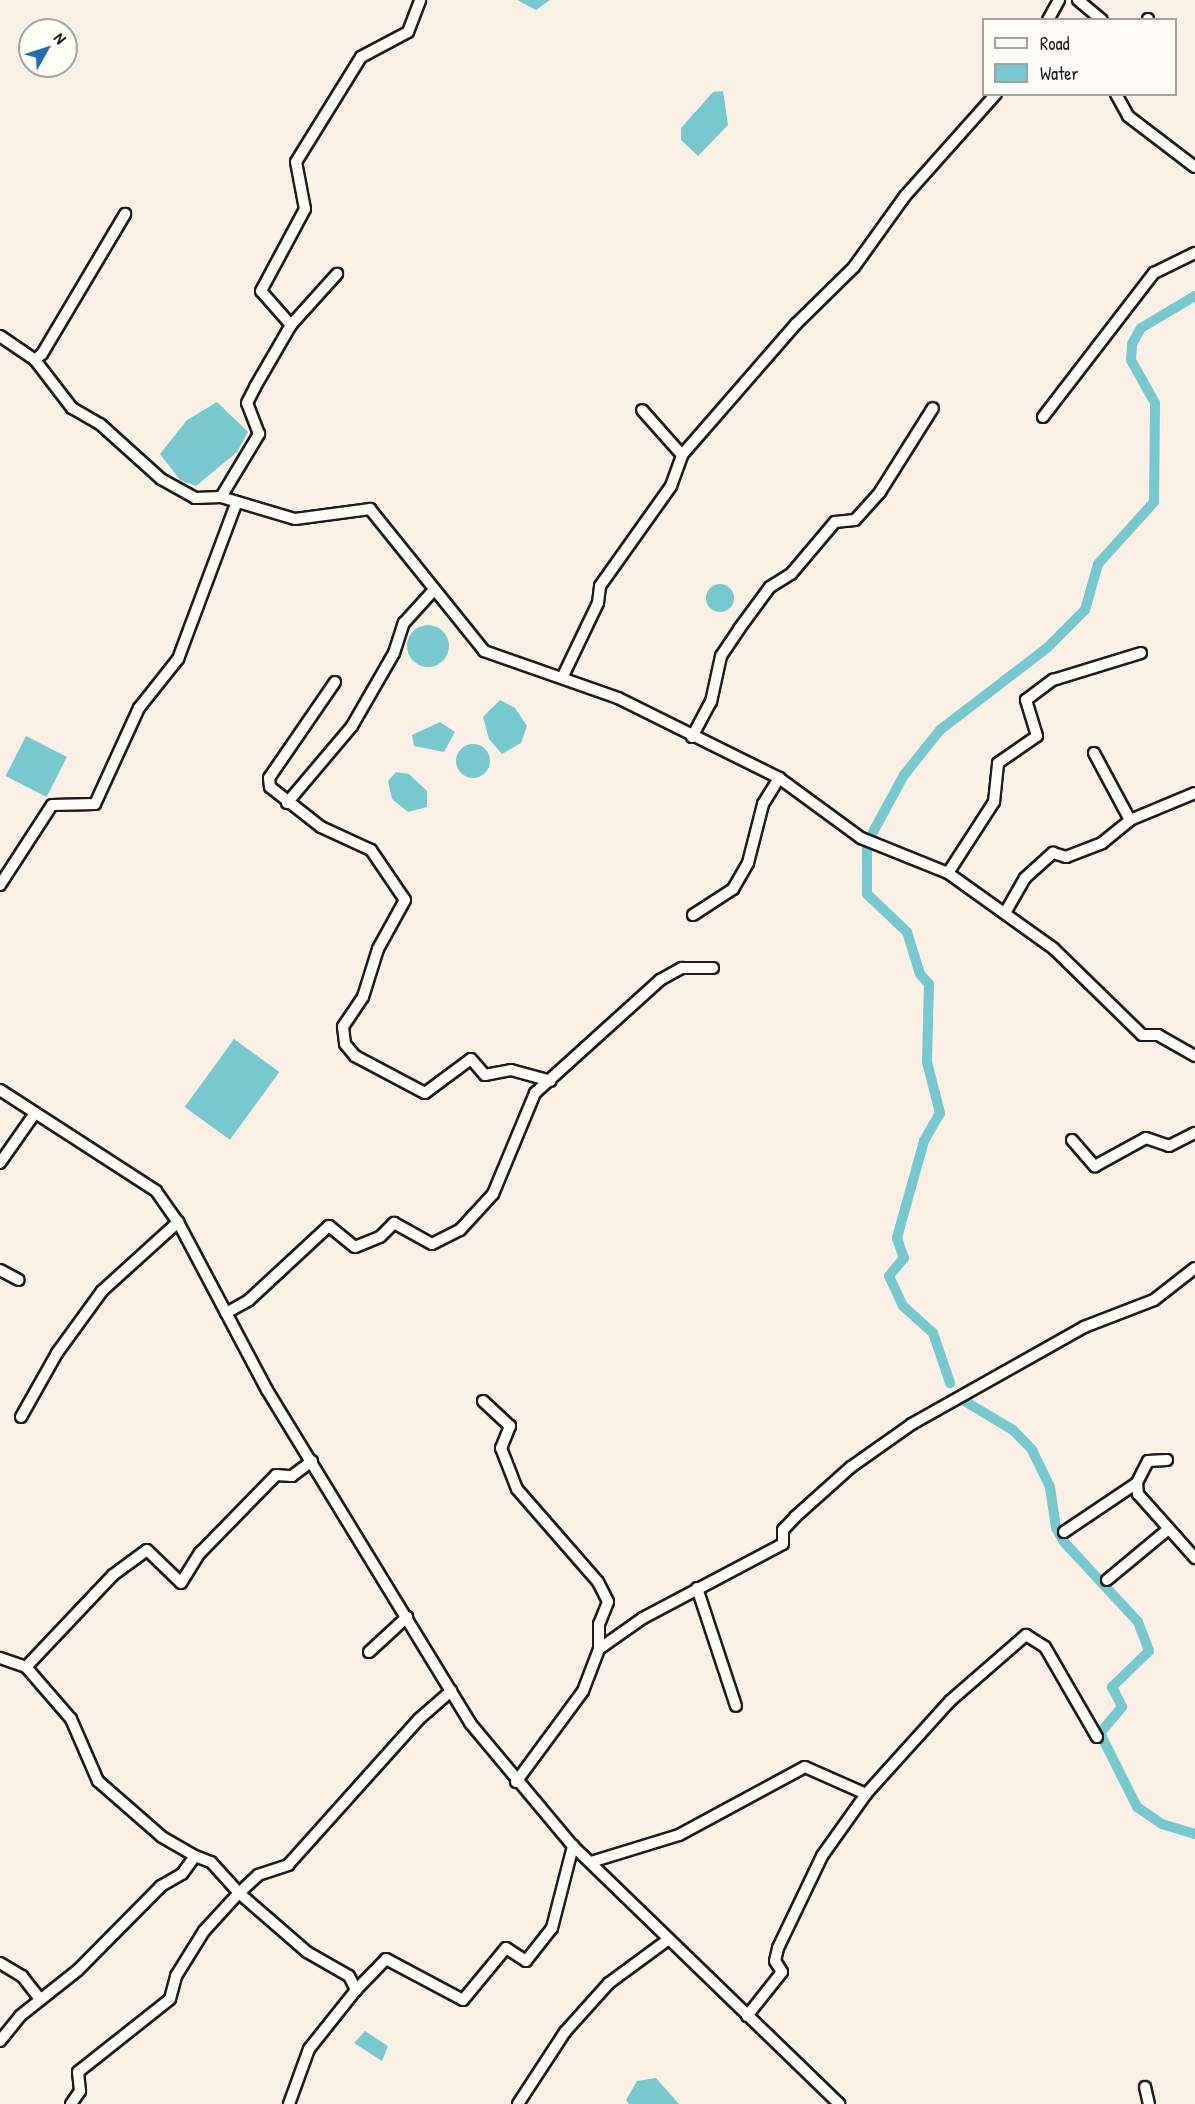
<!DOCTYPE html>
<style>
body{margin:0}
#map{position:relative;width:1195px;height:2104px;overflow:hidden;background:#faf0e5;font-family:"Patrick Hand",sans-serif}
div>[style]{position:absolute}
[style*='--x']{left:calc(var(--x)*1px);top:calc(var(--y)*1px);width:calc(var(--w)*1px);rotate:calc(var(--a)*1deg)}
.water>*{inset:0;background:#78c9cf;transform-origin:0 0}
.round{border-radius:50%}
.canal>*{height:10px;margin:-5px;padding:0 5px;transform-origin:5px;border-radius:5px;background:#78c9cf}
.roads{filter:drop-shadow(2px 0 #1c1c1c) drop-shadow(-2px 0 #1c1c1c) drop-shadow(0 2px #1c1c1c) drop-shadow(0 -2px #1c1c1c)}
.street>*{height:10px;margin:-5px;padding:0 5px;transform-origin:5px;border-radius:5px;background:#fdfcf7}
span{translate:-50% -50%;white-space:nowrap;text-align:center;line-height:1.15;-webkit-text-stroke:4.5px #fdfcf7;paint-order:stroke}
.legend{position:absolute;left:982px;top:18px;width:195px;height:78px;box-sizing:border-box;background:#fdfcf7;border:2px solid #a3a29f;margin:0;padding:8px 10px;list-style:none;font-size:18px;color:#1c1c1c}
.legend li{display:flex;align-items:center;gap:12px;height:30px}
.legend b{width:30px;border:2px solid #a3a29f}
.north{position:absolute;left:18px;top:18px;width:60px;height:60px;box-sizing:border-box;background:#fdfcf7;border:2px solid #a3a29f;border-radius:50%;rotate:51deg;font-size:16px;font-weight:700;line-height:24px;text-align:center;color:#1c1c1c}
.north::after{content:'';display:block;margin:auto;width:21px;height:27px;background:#1f6fb2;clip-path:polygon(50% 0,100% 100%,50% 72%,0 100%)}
</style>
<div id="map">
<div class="water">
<div style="clip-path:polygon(517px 0,550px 0,536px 10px)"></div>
<div style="clip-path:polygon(723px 91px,728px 125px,698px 156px,681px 140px,681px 128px,713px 92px)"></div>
<div style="clip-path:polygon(217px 402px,248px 432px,237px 452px,196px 486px,180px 480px,160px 454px,187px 420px)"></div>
<div class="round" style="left:706px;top:584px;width:28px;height:28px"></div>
<div class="round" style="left:407px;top:625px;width:42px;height:42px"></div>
<div style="clip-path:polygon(500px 700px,515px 708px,527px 726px,521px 743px,502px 754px,489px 739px,483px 717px)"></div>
<div style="clip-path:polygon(440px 722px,455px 732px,444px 752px,414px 746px,412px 735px)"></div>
<div style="left:26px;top:736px;width:46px;height:45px;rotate:27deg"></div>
<div class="round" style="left:456px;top:744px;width:34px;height:34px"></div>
<div style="clip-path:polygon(396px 772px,409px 774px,427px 791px,427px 807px,408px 812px,392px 799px,388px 781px)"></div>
<div style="left:234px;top:1039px;width:56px;height:84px;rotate:36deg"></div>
<div style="clip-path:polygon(365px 2031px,388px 2046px,382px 2061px,354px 2043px)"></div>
<div style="clip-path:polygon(656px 2078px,679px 2104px,629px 2104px,626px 2100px,637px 2081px)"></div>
</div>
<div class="canal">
<div style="--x:873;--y:832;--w:65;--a:-61.5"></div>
<div style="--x:904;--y:775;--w:58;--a:-51.3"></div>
<div style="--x:940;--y:730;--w:135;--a:-37.5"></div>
<div style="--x:1047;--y:648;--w:54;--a:-45"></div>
<div style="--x:1085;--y:610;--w:48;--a:-74.2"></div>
<div style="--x:1098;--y:564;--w:84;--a:-47.9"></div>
<div style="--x:1154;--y:502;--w:99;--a:-89.4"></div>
<div style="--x:1155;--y:403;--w:49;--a:-119.2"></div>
<div style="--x:1131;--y:360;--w:16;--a:-86"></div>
<div style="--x:1132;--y:344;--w:18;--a:-61"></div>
<div style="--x:1141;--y:328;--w:63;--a:-30.7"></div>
<div style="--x:867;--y:849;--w:45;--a:90"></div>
<div style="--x:867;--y:894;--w:55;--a:43.5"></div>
<div style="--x:907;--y:932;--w:44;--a:72.8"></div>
<div style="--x:920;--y:974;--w:13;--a:48"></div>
<div style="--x:929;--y:984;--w:78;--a:91.5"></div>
<div style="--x:927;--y:1062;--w:53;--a:75.7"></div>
<div style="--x:940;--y:1113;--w:32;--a:120"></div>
<div style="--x:924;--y:1141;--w:101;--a:105.6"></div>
<div style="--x:897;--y:1238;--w:21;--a:71"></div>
<div style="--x:904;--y:1258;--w:23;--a:130"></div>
<div style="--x:889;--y:1276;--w:33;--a:65"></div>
<div style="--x:903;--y:1306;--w:40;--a:42"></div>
<div style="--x:933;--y:1333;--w:53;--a:71.2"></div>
<div style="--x:966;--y:1402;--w:55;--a:30.8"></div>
<div style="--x:1013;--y:1430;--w:28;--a:46"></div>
<div style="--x:1032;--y:1450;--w:41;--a:64.1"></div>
<div style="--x:1050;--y:1487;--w:41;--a:81.7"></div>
<div style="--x:1056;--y:1528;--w:16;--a:60"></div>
<div style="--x:1064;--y:1542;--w:109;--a:47.2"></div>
<div style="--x:1138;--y:1622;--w:31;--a:69"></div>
<div style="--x:1149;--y:1651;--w:52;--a:135.8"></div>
<div style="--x:1112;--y:1687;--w:22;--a:63"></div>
<div style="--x:1122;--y:1707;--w:34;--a:130"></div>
<div style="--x:1100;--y:1733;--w:83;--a:63.4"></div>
<div style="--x:1137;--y:1807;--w:30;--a:34"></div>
<div style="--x:1162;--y:1824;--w:34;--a:17"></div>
</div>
<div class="roads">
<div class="street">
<div style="--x:1078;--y:0;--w:31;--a:40"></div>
<div style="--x:1048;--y:20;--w:23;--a:-61"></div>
<div style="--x:1148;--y:20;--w:1;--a:-90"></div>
<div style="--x:1116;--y:94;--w:25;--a:61"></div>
<div style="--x:1128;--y:116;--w:84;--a:37.3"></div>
<div style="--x:291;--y:325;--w:45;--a:-131.4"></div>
<div style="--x:261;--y:291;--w:93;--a:-61.8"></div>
<div style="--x:305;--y:209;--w:48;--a:-100.8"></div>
<div style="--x:296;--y:162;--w:123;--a:-58.2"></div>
<div style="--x:361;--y:57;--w:53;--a:-28"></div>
<div style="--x:408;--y:32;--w:34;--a:-69"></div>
<div style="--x:0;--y:336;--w:42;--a:34.4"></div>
<div style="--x:35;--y:360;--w:9;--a:-41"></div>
<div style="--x:42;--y:354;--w:163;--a:-59.3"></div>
<div style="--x:35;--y:360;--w:61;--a:52.4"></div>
<div style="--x:72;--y:408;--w:32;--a:30"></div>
<div style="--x:100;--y:424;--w:82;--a:42"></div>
<div style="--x:161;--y:479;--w:39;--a:29"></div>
<div style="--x:195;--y:498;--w:26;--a:-2"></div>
<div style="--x:221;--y:497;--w:77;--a:16.6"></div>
<div style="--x:295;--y:519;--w:76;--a:-7.6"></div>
<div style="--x:370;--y:509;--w:182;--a:51.2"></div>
<div style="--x:484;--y:651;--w:142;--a:19.3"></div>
<div style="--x:618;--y:698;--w:180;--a:26.4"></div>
<div style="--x:779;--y:778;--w:102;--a:36.2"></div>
<div style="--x:861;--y:838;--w:94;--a:21.9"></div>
<div style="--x:948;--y:873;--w:130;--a:35.6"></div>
<div style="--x:1054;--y:949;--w:123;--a:44.3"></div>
<div style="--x:1142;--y:1035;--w:16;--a:0"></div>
<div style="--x:1158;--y:1035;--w:43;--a:29.6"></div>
<div style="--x:1043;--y:417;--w:182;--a:-52.4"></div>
<div style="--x:1154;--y:273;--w:46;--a:-26"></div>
<div style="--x:682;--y:455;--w:174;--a:-49"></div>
<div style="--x:796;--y:324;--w:81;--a:-44.5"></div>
<div style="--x:854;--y:267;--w:87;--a:-54.3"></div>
<div style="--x:905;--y:196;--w:137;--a:-48.3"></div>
<div style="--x:221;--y:497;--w:74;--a:-58.9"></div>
<div style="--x:259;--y:434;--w:33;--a:-111"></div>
<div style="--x:247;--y:403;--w:18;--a:-63"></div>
<div style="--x:255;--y:387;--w:72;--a:-59.9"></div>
<div style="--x:291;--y:325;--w:69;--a:-48"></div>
<div style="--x:563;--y:676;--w:81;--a:-64.4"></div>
<div style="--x:598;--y:603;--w:17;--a:-83"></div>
<div style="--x:600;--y:586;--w:123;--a:-54.6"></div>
<div style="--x:671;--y:486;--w:33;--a:-70"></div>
<div style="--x:682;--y:455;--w:60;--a:-131.6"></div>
<div style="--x:335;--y:682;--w:116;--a:124.5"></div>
<div style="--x:269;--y:778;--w:9;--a:84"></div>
<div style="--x:270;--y:787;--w:65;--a:38.1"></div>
<div style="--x:321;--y:827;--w:55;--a:24.7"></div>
<div style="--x:371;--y:850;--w:60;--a:55.8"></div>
<div style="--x:405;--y:900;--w:56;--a:118.9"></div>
<div style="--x:378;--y:949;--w:50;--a:107.4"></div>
<div style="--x:363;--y:997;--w:36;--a:124"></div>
<div style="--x:343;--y:1027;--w:17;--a:83"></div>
<div style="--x:345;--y:1044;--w:16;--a:50"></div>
<div style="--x:355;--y:1056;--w:79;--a:27.9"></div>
<div style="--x:425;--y:1093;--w:57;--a:-36.5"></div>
<div style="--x:471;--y:1059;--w:21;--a:49"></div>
<div style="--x:485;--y:1075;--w:26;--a:-11"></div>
<div style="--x:511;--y:1070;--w:41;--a:15.4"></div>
<div style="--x:692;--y:737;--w:40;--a:-62"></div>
<div style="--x:711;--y:702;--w:47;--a:-77.7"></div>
<div style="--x:721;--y:656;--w:32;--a:-56"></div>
<div style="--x:739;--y:629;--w:52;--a:-53.6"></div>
<div style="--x:770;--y:587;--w:25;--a:-32"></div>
<div style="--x:791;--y:574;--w:68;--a:-49.8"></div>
<div style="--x:835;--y:522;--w:20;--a:-6"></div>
<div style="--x:855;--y:520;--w:38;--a:-48"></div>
<div style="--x:880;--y:492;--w:99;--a:-57.8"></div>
<div style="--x:1094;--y:753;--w:76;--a:61.8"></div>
<div style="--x:1130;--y:820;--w:70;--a:-22.6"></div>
<div style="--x:287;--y:803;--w:101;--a:-49.8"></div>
<div style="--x:352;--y:726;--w:84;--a:-60.1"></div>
<div style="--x:394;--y:653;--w:32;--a:-72"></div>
<div style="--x:404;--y:623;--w:43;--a:-47.8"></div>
<div style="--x:948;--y:873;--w:85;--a:-57.1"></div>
<div style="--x:994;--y:802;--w:39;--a:-84"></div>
<div style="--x:998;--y:763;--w:47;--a:-34.7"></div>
<div style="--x:1037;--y:736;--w:38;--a:-107"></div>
<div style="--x:1026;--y:700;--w:34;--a:-37"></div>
<div style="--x:1053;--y:680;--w:92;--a:-17.1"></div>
<div style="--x:0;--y:885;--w:95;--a:-57"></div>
<div style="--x:52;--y:805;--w:43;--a:-1.3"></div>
<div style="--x:95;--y:804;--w:106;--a:-65.4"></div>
<div style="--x:139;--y:708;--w:63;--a:-51.5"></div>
<div style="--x:178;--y:659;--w:165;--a:-69.5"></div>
<div style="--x:1005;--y:913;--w:40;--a:-60.3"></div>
<div style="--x:1025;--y:878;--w:38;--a:-42"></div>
<div style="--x:1053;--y:853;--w:14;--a:17"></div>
<div style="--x:1066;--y:857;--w:39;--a:-21"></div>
<div style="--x:1102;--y:843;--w:36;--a:-39"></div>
<div style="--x:693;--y:915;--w:48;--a:-33"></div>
<div style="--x:733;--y:889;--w:30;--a:-60"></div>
<div style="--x:748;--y:863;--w:61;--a:-75.7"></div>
<div style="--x:763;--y:804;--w:31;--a:-58"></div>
<div style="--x:0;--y:1090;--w:186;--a:32.9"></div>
<div style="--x:156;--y:1191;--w:38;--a:55"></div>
<div style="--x:178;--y:1222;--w:190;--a:62.1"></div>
<div style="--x:267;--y:1390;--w:390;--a:58.6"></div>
<div style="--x:470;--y:1723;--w:160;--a:50.1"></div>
<div style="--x:573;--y:1846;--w:371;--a:44.1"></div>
<div style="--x:1072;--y:1140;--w:35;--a:49"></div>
<div style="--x:1095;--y:1166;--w:58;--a:-28.8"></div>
<div style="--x:1146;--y:1138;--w:24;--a:19"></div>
<div style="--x:1169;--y:1146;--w:29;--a:-27"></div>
<div style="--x:0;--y:1163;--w:61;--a:-55"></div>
<div style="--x:0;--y:1270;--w:21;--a:28"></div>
<div style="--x:226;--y:1313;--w:26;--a:-29"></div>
<div style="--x:249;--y:1300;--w:109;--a:-42.8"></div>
<div style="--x:329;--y:1226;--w:33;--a:39"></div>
<div style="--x:355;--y:1247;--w:27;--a:-22"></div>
<div style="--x:380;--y:1237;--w:20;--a:-45"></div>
<div style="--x:394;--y:1223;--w:43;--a:28.9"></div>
<div style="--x:432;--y:1244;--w:31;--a:-27"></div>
<div style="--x:460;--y:1230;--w:49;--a:-47.5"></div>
<div style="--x:493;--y:1194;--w:109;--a:-67.4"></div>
<div style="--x:535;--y:1093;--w:169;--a:-42.1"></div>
<div style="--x:660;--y:980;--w:25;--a:-29"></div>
<div style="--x:682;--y:968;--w:31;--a:0"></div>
<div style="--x:483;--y:1401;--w:37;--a:43"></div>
<div style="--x:510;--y:1426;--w:24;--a:112"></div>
<div style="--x:501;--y:1448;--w:44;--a:68.7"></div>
<div style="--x:517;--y:1489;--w:123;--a:48.9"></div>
<div style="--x:598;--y:1582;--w:22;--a:63"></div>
<div style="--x:608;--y:1602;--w:24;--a:112"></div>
<div style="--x:599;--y:1624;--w:25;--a:90"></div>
<div style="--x:21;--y:1417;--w:73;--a:-60.6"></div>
<div style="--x:57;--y:1353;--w:77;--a:-54"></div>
<div style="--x:102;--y:1291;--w:103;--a:-42.2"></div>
<div style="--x:1167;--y:1460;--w:19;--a:177"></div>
<div style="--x:1148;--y:1461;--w:25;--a:117"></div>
<div style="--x:1137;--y:1483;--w:11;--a:85"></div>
<div style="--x:1138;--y:1494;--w:86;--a:48.3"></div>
<div style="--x:1064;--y:1532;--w:88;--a:-33.9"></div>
<div style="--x:1107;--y:1580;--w:77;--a:-39.7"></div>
<div style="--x:697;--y:1588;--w:124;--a:71.7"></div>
<div style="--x:369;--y:1652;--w:52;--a:-42.6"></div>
<div style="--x:0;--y:1658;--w:28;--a:19"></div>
<div style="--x:516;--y:1782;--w:113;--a:-53.6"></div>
<div style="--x:583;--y:1691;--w:45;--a:-69.1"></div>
<div style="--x:599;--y:1649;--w:54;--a:-35.2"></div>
<div style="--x:643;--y:1618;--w:158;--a:-27.9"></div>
<div style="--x:783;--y:1544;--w:14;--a:-90"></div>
<div style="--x:783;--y:1530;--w:18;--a:-47"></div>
<div style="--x:795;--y:1517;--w:75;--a:-41.8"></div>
<div style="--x:851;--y:1467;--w:75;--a:-35.2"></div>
<div style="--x:912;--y:1424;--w:197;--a:-29.4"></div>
<div style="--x:1084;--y:1327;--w:75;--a:-21.1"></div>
<div style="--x:1154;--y:1300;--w:52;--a:-38"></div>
<div style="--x:195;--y:1856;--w:17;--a:21"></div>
<div style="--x:211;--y:1862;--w:42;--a:47.9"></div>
<div style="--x:239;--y:1893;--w:26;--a:-43"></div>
<div style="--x:258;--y:1875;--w:32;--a:-18"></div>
<div style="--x:288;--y:1865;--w:196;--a:-48.1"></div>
<div style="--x:419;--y:1719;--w:43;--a:-41.2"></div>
<div style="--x:591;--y:1862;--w:92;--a:-17.1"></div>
<div style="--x:679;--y:1835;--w:143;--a:-28.4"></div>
<div style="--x:805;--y:1767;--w:67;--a:23.9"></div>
<div style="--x:866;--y:1794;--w:125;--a:-47.9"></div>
<div style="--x:950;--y:1701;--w:101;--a:-41"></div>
<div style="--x:1026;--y:1635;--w:22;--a:32"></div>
<div style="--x:1045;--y:1647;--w:104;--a:60"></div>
<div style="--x:0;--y:1963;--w:26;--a:31"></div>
<div style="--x:22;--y:1976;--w:28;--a:52"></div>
<div style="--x:356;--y:1990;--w:43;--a:-45.9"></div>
<div style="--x:386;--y:1959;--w:87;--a:28"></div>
<div style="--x:463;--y:2000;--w:67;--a:-50.4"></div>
<div style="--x:506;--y:1948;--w:24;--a:33"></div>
<div style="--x:526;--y:1961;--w:42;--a:-51.8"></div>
<div style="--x:552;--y:1928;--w:85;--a:-75.6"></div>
<div style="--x:747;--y:2016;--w:56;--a:-51.5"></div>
<div style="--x:782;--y:1972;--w:13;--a:-122"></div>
<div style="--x:775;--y:1961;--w:13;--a:-77"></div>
<div style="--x:778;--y:1948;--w:102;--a:-64.4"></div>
<div style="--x:822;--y:1856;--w:76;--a:-54.6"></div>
<div style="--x:0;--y:2041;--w:32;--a:-51"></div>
<div style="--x:20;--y:2016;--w:74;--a:-38.4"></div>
<div style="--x:78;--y:1970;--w:118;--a:-45.3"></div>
<div style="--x:161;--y:1886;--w:24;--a:-30"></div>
<div style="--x:182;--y:1874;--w:22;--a:-54"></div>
<div style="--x:195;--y:1856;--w:39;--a:-150"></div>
<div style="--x:161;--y:1836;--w:84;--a:-138.9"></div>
<div style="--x:98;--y:1781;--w:68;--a:-113.5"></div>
<div style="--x:71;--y:1719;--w:69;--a:-130.9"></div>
<div style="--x:26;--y:1667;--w:127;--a:-46.6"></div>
<div style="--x:113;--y:1575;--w:42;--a:-36.3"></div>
<div style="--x:147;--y:1550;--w:47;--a:44.1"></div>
<div style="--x:181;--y:1583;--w:36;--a:-58"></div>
<div style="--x:200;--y:1553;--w:109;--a:-45.7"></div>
<div style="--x:276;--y:1475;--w:16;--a:4"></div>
<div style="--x:292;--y:1476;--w:25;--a:-37"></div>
<div style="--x:1145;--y:2087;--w:17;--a:77"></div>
<div style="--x:71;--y:2104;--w:16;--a:-55"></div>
<div style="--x:80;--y:2091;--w:19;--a:-96"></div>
<div style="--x:78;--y:2072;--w:117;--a:-38.4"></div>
<div style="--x:170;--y:1999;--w:24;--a:-75"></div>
<div style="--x:176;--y:1976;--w:53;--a:-58.1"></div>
<div style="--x:204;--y:1931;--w:52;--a:-47.4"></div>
<div style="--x:239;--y:1893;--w:90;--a:40.9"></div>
<div style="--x:307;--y:1952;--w:48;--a:29.7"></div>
<div style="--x:349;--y:1976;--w:16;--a:63"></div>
<div style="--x:356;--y:1990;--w:75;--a:128.5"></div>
<div style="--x:309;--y:2049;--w:59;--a:110"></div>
<div style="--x:518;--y:2104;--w:86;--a:-56.9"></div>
<div style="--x:565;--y:2032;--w:66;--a:-48.1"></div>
<div style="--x:609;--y:1983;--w:74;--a:-36.3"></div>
</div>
</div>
<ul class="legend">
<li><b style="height:8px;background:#fdfcf7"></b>Road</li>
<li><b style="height:16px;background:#78c9cf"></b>Water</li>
</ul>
<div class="north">N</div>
</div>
